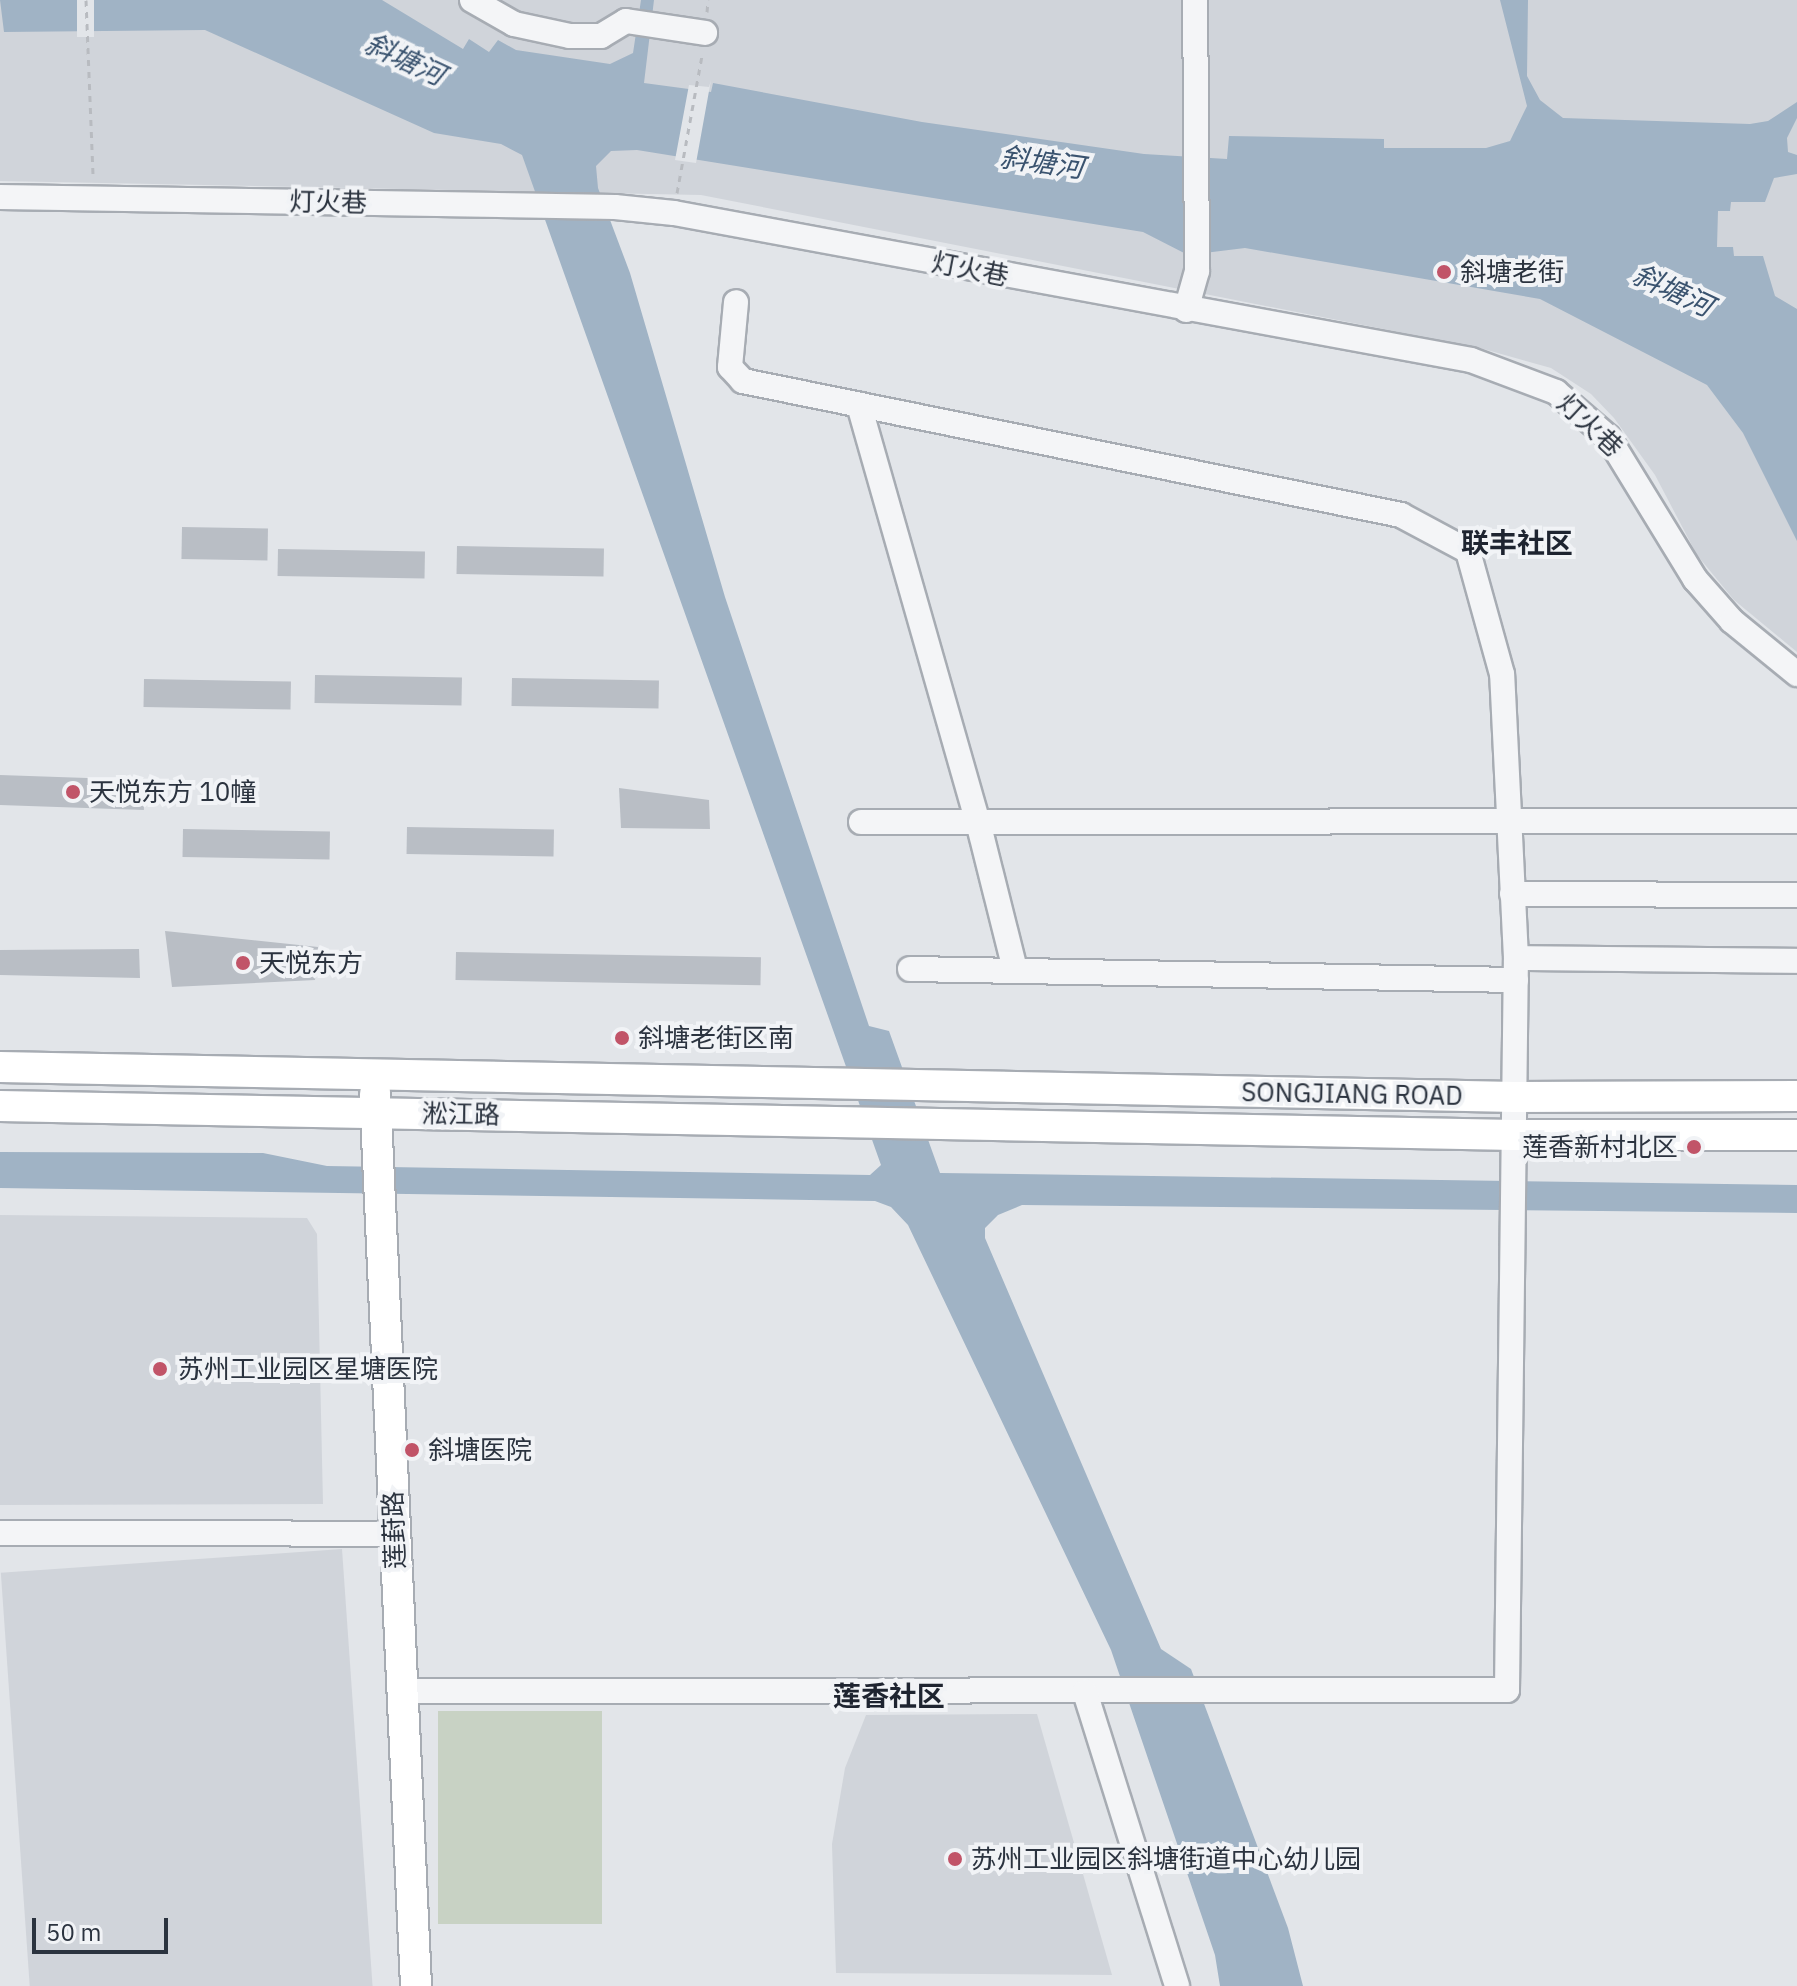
<!DOCTYPE html>
<meta charset="utf-8">
<style>
body{margin:0}
#map{position:relative;width:1797px;height:1986px;overflow:hidden;background:#e2e5e9;font-family:"IBM Plex Sans","Noto Sans SC",sans-serif}
div>[style]{position:absolute}
[style*='--x']{left:calc(var(--x)*1px);top:calc(var(--y)*1px);width:calc(var(--w)*1px);rotate:calc(var(--a)*1deg)}
.built>*{inset:0;background:#d0d4da;transform-origin:0 0}
.green>*{inset:0;background:#c8d2c4;transform-origin:0 0}
.water>*{inset:0;background:#a0b3c5}
.pier>*{inset:0;background:#e2e5e9;transform-origin:0 0}
.building>*{inset:0;background:#b9bec5;transform-origin:0 0}
.path>*{height:3px;margin-top:-1.5px;transform-origin:0;background:repeating-linear-gradient(90deg,#b8bbc0 0 6px,transparent 0 12px)}
.roads{filter:drop-shadow(2px 0 #a7acb3) drop-shadow(-2px 0 #a7acb3) drop-shadow(0 2px #a7acb3) drop-shadow(0 -2px #a7acb3)}
.minor>*{height:24px;margin:-12px;padding:0 12px;transform-origin:12px;border-radius:12px;background:#f4f5f7}
.major>*{height:30px;margin:-15px;padding:0 15px;transform-origin:15px;border-radius:15px;background:#fff}
.dots>*{width:22px;height:22px;translate:-50% -50%;box-sizing:border-box;border:4px solid #f1f3f6;border-radius:50%}
span{translate:-50% -50%;white-space:nowrap;text-align:center;line-height:1.15;-webkit-text-stroke:8px #f1f3f6;paint-order:stroke}
.street-label{font-size:26px;color:#2b333f}
.poi-label{font-size:26px;color:#2b333f}
.left{translate:0 -50%;text-align:left}
.right{translate:-100% -50%;text-align:right}
.water-label{font-size:28px;color:#3a536f;font-style:italic}
.neighbourhood-label{font-size:28px;color:#1e2430;font-weight:700}
.scale{position:absolute;left:32px;top:1918px;width:136px;height:36px;box-sizing:border-box;border:4px solid #2b333f;border-top:0;padding-left:10px;font-size:24px;line-height:28px;white-space:nowrap;color:#2b333f;-webkit-text-stroke:6px #f1f3f6;paint-order:stroke}
</style>
<div id="map">
<div class="built">
<div style="clip-path:polygon(0 0,1797px 0,1797px 652px,1734px 600px,1697px 555px,1655px 475px,1614px 418px,1591px 394px,1551px 368px,1480px 348px,701px 195px,0 181px)"></div>
<div style="clip-path:polygon(0 1215px,307px 1218px,317px 1234px,323px 1504px,0 1505px)"></div>
<div style="left:342px;top:1549px;width:438px;height:342px;rotate:86deg"></div>
<div style="clip-path:polygon(1037px 1714px,1112px 1975px,836px 1973px,832px 1844px,845px 1768px,866px 1715px)"></div>
</div>
<div class="green">
<div style="left:438px;top:1711px;width:164px;height:213px"></div>
</div>
<div class="water">
<div style="clip-path:polygon(0 0,382px 0,463px 49px,469px 39px,489px 52px,498px 40px,516px 50px,610px 64px,633px 53px,641px 0,654px 0,644px 83px,711px 92px,713px 83px,922px 122px,1144px 154px,1227px 159px,1229px 136px,1384px 139px,1384px 148px,1486px 148px,1510px 141px,1527px 106px,1500px 0,1528px 0,1527px 76px,1540px 100px,1563px 118px,1750px 124px,1768px 121px,1797px 102px,1797px 118px,1787px 138px,1788px 152px,1797px 155px,1797px 174px,1774px 178px,1765px 202px,1731px 202px,1730px 211px,1718px 211px,1717px 247px,1733px 247px,1734px 256px,1763px 256px,1775px 296px,1797px 309px,1797px 541px,1743px 433px,1707px 385px,1540px 299px,1245px 248px,1188px 255px,1143px 232px,637px 150px,611px 151px,596px 166px,598px 188px,630px 273px,725px 597px,869px 1026px,889px 1031px,940px 1173px,1797px 1185px,1797px 1213px,1022px 1205px,998px 1215px,985px 1228px,985px 1238px,1161px 1649px,1191px 1669px,1288px 1928px,1303px 1986px,1220px 1986px,1215px 1955px,1111px 1650px,908px 1225px,891px 1207px,875px 1201px,0 1188px,0 1152px,263px 1153px,327px 1166px,870px 1175px,881px 1165px,522px 155px,501px 144px,434px 133px,205px 30px,4px 32px)"></div>
</div>
<div class="pier">
<div style="left:77px;top:0;width:17px;height:37px"></div>
<div style="clip-path:polygon(711px 80px,696px 163px,675px 160px,689px 85px,709px 87px)"></div>
</div>
<div class="building">
<div style="left:182px;top:527px;width:86px;height:32px;rotate:1deg"></div>
<div style="left:457px;top:546px;width:147px;height:28px;rotate:1deg"></div>
<div style="left:278px;top:549px;width:147px;height:27px;rotate:1deg"></div>
<div style="left:315px;top:675px;width:147px;height:28px;rotate:1deg"></div>
<div style="left:512px;top:678px;width:147px;height:28px;rotate:1deg"></div>
<div style="left:144px;top:679px;width:147px;height:28px;rotate:1deg"></div>
<div style="left:0;top:775px;width:145px;height:30px;rotate:2deg"></div>
<div style="clip-path:polygon(619px 788px,709px 800px,710px 829px,621px 828px)"></div>
<div style="left:407px;top:827px;width:147px;height:27px;rotate:1deg"></div>
<div style="left:183px;top:829px;width:147px;height:28px;rotate:1deg"></div>
<div style="clip-path:polygon(165px 931px,318px 947px,315px 980px,172px 987px)"></div>
<div style="clip-path:polygon(139px 949px,140px 978px,0 975px,0 950px)"></div>
<div style="left:456px;top:952px;width:305px;height:28px;rotate:1deg"></div>
</div>
<div class="path">
<div style="--x:86;--y:0;--w:176;--a:87.7"></div>
<div style="--x:707;--y:12;--w:12;--a:-85"></div>
<div style="--x:677;--y:193;--w:140;--a:-79.7"></div>
</div>
<div class="roads">
<div class="minor">
<div style="--x:472;--y:0;--w:48;--a:29.7"></div>
<div style="--x:514;--y:24;--w:57;--a:12.1"></div>
<div style="--x:570;--y:36;--w:31;--a:0"></div>
<div style="--x:601;--y:36;--w:29;--a:-31"></div>
<div style="--x:626;--y:21;--w:80;--a:8.6"></div>
<div style="--x:0;--y:197;--w:615;--a:0.93"></div>
<div style="--x:615;--y:207;--w:59;--a:5.8"></div>
<div style="--x:674;--y:213;--w:810;--a:10.45"></div>
<div style="--x:1471;--y:360;--w:91;--a:20.6"></div>
<div style="--x:1556;--y:392;--w:69;--a:40.9"></div>
<div style="--x:1608;--y:437;--w:167;--a:58.5"></div>
<div style="--x:1695;--y:579;--w:56;--a:48.6"></div>
<div style="--x:1732;--y:621;--w:84;--a:39.2"></div>
<div style="--x:1186;--y:310;--w:41;--a:-74.2"></div>
<div style="--x:1197;--y:271;--w:271;--a:-90.4"></div>
<div style="--x:859;--y:405;--w:434;--a:74.1"></div>
<div style="--x:978;--y:822;--w:152;--a:75.9"></div>
<div style="--x:861;--y:822;--w:936;--a:-0.06"></div>
<div style="--x:1512;--y:894;--w:285;--a:0.2"></div>
<div style="--x:1516;--y:958;--w:281;--a:0.6"></div>
<div style="--x:910;--y:969;--w:606;--a:1.04"></div>
<div style="--x:0;--y:1533;--w:394;--a:0.1"></div>
<div style="--x:401;--y:1691;--w:1106;--a:-0.05"></div>
<div style="--x:1507;--y:1690;--w:732;--a:-89.3"></div>
<div style="--x:1516;--y:958;--w:284;--a:-92.8"></div>
<div style="--x:1502;--y:674;--w:128;--a:-105.5"></div>
<div style="--x:1468;--y:551;--w:76;--a:-151.8"></div>
<div style="--x:1401;--y:515;--w:672;--a:-168.49"></div>
<div style="--x:743;--y:381;--w:19;--a:-133"></div>
<div style="--x:730;--y:367;--w:65;--a:-84.7"></div>
<div style="--x:1085;--y:1692;--w:308;--a:72.6"></div>
</div>
<div class="major">
<div style="--x:0;--y:1067;--w:1516;--a:1.13"></div>
<div style="--x:1516;--y:1097;--w:281;--a:-0.2"></div>
<div style="--x:375;--y:1093;--w:894;--a:87.37"></div>
<div style="--x:0;--y:1106;--w:1515;--a:1.1"></div>
<div style="--x:1515;--y:1135;--w:282;--a:0"></div>
</div>
</div>
<div class="dots">
<div style="left:1444px;top:272px;background:#c15468"></div>
<div style="left:73px;top:792px;background:#c15468"></div>
<div style="left:243px;top:963px;background:#c15468"></div>
<div style="left:622px;top:1038px;background:#c15468"></div>
<div style="left:1694px;top:1147px;background:#c15468"></div>
<div style="left:160px;top:1369px;background:#c15468"></div>
<div style="left:412px;top:1450px;background:#c15468"></div>
<div style="left:955px;top:1859px;background:#c15468"></div>
</div>
<div class="street-label">
<span style="left:328px;top:202px;rotate:1deg">灯火巷</span>
<span style="left:970px;top:269px;rotate:11deg">灯火巷</span>
<span style="left:1590px;top:425px;rotate:43deg">灯火巷</span>
<span style="left:1352px;top:1094px;rotate:1deg">SONGJIANG ROAD</span>
<span style="left:461px;top:1114px;rotate:1deg">淞江路</span>
<span style="left:394px;top:1530px;rotate:-92deg">莲葑路</span>
</div>
<div class="poi-label">
<span class="left" style="left:1460px;top:272px">斜塘老街</span>
<span class="left" style="left:89px;top:792px">天悦东方 10幢</span>
<span class="left" style="left:259px;top:963px">天悦东方</span>
<span class="left" style="left:638px;top:1038px">斜塘老街区南</span>
<span class="right" style="left:1678px;top:1147px">莲香新村北区</span>
<span class="left" style="left:178px;top:1369px">苏州工业园区星塘医院</span>
<span class="left" style="left:428px;top:1450px">斜塘医院</span>
<span class="left" style="left:971px;top:1859px">苏州工业园区斜塘街道中心幼儿园</span>
</div>
<div class="water-label">
<span style="left:405px;top:59px;rotate:25deg">斜塘河</span>
<span style="left:1042px;top:162px;rotate:8deg">斜塘河</span>
<span style="left:1673px;top:290px;rotate:25deg">斜塘河</span>
</div>
<div class="neighbourhood-label">
<span style="left:1517px;top:543px">联丰社区</span>
<span style="left:889px;top:1696px">莲香社区</span>
</div>
<div class="scale">50 m</div>
</div>
